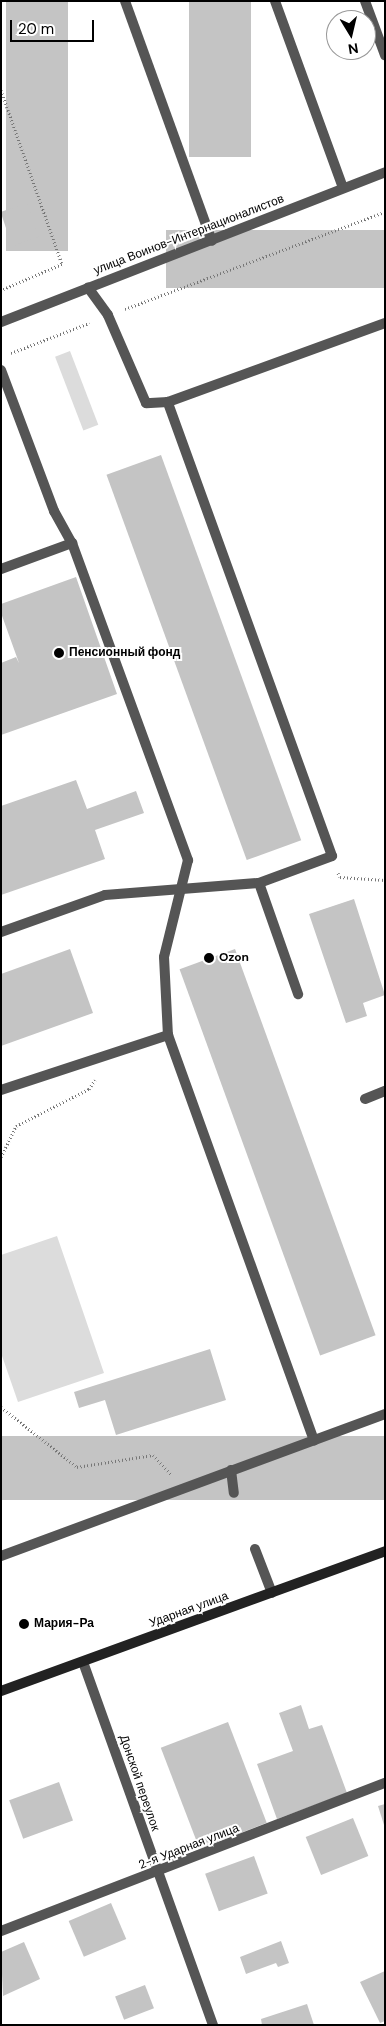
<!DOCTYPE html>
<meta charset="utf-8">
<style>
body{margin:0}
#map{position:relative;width:386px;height:2026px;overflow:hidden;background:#fff;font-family:"DM Sans",sans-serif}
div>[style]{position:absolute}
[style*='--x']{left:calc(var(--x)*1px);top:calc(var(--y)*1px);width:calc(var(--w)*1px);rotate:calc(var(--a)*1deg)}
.green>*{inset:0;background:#dcdcdc;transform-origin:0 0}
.building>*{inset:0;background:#c4c4c4;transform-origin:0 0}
.path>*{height:3px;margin-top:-1.5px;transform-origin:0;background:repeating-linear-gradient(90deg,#777 0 1px,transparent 0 3.5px)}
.lane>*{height:10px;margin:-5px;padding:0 5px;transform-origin:5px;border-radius:5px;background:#555}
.street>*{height:10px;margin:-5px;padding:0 5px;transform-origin:5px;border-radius:5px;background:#555}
.secondary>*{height:10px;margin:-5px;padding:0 5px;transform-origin:5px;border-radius:5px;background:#222}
.dots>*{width:14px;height:14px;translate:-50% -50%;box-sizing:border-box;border:2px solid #fff;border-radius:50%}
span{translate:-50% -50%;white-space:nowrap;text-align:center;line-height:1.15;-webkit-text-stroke:4px #fff;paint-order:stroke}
.street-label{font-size:12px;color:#000}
.poi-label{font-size:12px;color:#000;font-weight:700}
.left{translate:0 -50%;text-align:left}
.frame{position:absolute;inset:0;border:2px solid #000;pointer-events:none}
.north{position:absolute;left:326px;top:10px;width:50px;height:50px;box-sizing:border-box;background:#fff;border:1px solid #999;border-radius:50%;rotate:171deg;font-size:14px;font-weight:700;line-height:20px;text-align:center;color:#000}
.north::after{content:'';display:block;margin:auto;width:18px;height:22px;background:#000;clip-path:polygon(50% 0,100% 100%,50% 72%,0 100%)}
.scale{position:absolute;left:10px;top:20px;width:84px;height:22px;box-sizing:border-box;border:2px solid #000;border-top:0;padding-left:6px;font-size:15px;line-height:18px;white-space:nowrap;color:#000;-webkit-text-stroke:4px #fff;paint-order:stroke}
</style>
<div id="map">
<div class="green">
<div style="left:70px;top:351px;width:79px;height:16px;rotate:69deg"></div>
<div style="clip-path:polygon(57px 1236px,104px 1373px,18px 1402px,1px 1353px,1px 1255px)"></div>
</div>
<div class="building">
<div style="left:6px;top:1px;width:62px;height:250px"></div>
<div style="left:189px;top:1px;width:62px;height:156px"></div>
<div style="left:27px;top:203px;width:36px;height:28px;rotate:71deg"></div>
<div style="left:385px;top:230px;width:58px;height:219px;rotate:90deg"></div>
<div style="left:161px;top:455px;width:410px;height:58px;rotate:70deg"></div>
<div style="clip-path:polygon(76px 577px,117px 694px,1px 735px,1px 663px,16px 657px,19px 663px,1px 613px,1px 604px)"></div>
<div style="clip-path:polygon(76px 780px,87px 809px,136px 791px,144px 813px,95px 830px,105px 859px,1px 895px,1px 806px)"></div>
<div style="clip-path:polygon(354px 899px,385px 995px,363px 1003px,367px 1016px,346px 1023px,309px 914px)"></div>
<div style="clip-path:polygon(70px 949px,93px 1013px,1px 1046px,1px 974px)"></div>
<div style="left:235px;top:949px;width:411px;height:59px;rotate:70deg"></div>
<div style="clip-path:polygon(210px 1349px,226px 1400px,116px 1435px,105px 1400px,79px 1408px,74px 1392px)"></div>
<div style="left:385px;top:1436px;width:64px;height:410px;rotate:90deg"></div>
<div style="clip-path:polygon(301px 1705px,309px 1729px,322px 1725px,347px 1793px,277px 1819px,257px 1764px,293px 1751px,279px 1713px)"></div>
<div style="left:228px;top:1722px;width:108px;height:72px;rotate:69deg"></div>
<div style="left:59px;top:1782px;width:41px;height:53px;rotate:70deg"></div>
<div style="clip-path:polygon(385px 1804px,385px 1825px,384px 1825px,378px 1806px)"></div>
<div style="left:353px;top:1818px;width:41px;height:51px;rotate:68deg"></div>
<div style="left:254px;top:1856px;width:40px;height:52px;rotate:70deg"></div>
<div style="left:111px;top:1903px;width:39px;height:46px;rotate:67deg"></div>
<div style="clip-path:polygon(281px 1941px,289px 1963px,278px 1967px,276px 1963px,246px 1974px,240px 1957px)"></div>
<div style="clip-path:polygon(24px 1942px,40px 1979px,3px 1996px,1px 1952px)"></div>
<div style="clip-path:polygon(385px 1971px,385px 2021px,380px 2023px,360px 1982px)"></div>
<div style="left:145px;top:1985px;width:25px;height:32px;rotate:69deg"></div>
<div style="clip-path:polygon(307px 2004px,314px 2025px,262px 2025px,261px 2019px)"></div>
</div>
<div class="path">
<div style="--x:1;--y:90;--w:184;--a:70.7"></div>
<div style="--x:62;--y:264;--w:66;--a:156.9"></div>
<div style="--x:125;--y:309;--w:278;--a:-20.5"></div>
<div style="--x:11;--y:353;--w:84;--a:-21"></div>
<div style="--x:338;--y:873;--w:4;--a:63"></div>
<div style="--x:340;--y:877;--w:45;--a:3.8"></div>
<div style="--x:1;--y:1157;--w:34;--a:-64"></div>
<div style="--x:16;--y:1126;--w:82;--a:-26.9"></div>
<div style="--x:89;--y:1089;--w:11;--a:-56"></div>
<div style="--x:1;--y:1407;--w:97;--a:38.3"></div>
<div style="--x:77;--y:1467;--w:77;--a:-9"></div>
<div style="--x:153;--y:1455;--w:26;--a:47"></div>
</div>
<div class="lane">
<div style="--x:125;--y:1;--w:255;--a:70.1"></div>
<div style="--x:275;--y:1;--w:199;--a:70"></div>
<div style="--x:365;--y:1;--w:58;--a:69.7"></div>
<div style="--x:1;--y:370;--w:151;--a:69.4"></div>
<div style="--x:54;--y:511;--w:37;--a:61"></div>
<div style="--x:72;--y:543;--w:338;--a:69.9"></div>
<div style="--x:188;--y:860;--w:100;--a:103.9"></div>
<div style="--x:164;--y:957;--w:78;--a:87.1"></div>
<div style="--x:168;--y:1035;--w:431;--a:70.2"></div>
<div style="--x:168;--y:402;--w:231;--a:-20"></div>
<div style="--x:1;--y:569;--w:76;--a:-20.1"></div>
<div style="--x:259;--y:883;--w:118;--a:70.6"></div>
<div style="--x:1;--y:932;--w:110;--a:-19.6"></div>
<div style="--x:105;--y:895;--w:154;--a:-4.5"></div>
<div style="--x:259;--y:883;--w:78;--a:-20.3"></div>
<div style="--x:332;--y:856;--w:483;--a:-109.9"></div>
<div style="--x:168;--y:402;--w:22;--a:177"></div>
<div style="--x:146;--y:403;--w:96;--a:-113.4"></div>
<div style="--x:108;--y:315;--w:34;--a:-126"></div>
<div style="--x:1;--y:1090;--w:176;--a:-18.2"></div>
<div style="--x:365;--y:1099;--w:22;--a:-22"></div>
<div style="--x:231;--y:1470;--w:23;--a:83"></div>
<div style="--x:255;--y:1549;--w:47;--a:68.9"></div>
<div style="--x:1;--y:1556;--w:409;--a:-20.3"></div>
<div style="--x:83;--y:1662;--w:386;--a:70.3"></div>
<div style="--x:1;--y:1931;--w:412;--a:-21.1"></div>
</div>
<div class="street">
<div style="--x:1;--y:322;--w:412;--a:-21.3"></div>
</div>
<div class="secondary">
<div style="--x:1;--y:1691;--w:409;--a:-20"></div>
</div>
<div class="dots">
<div style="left:59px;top:653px;background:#000"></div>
<div style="left:209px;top:958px;background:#000"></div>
<div style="left:24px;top:1624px;background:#000"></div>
</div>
<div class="street-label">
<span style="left:189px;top:235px;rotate:-21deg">улица Воинов-Интернационалистов</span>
<span style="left:189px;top:1610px;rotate:-20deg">Ударная улица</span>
<span style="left:139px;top:1783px;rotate:71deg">Донской переулок</span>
<span style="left:189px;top:1847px;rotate:-21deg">2-я Ударная улица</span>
</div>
<div class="poi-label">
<span class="left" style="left:69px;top:653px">Пенсионный фонд</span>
<span class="left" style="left:219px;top:958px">Ozon</span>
<span class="left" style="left:34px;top:1624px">Мария-Ра</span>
</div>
<div class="frame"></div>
<div class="north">N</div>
<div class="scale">20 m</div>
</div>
